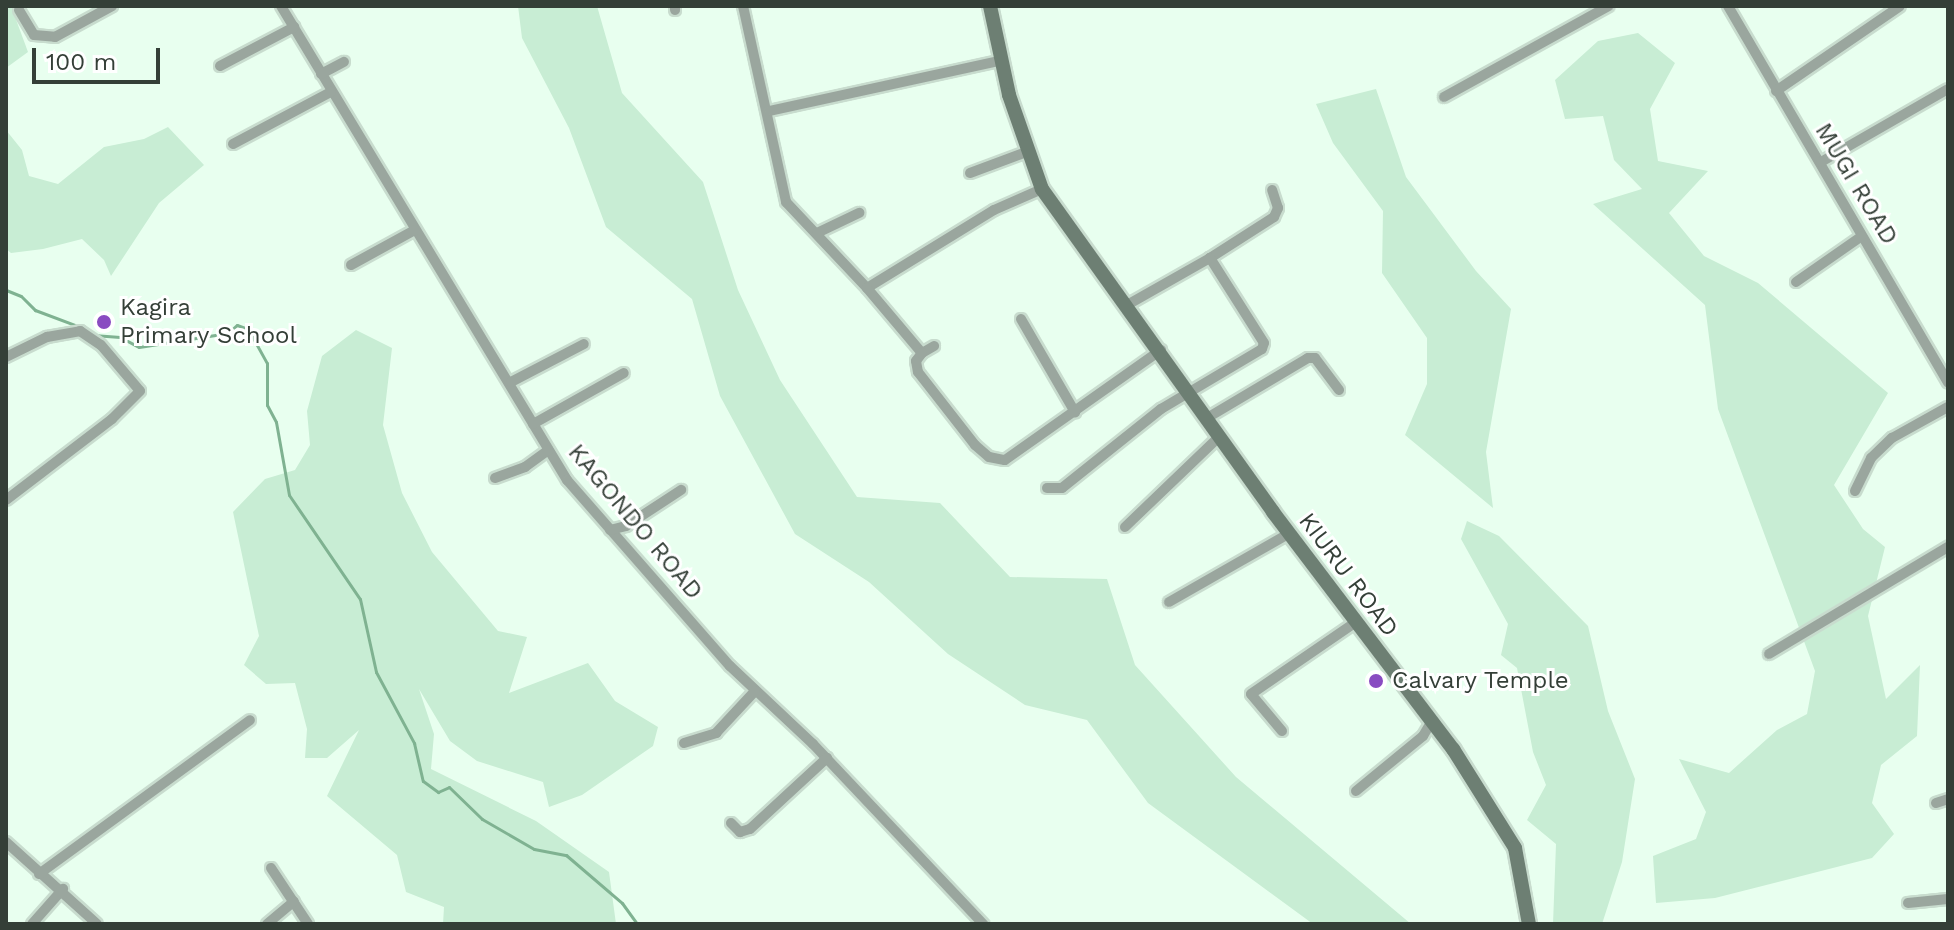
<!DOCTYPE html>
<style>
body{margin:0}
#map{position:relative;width:1954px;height:930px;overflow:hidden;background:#e8ffef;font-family:"Work Sans",sans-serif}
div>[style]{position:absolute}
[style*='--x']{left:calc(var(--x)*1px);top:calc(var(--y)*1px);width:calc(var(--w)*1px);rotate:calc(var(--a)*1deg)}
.green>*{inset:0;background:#c8edd4}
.stream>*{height:3px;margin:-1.5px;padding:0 1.5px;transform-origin:1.5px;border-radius:1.5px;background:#7fb291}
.roads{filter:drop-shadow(2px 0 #c8dcce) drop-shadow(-2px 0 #c8dcce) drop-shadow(0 2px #c8dcce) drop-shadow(0 -2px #c8dcce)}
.street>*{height:10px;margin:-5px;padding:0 5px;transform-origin:5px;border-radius:5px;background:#9aa69e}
.secondary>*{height:14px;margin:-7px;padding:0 7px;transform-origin:7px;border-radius:7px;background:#6d7f73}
.dots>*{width:22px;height:22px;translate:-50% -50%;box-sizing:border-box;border:4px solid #fff;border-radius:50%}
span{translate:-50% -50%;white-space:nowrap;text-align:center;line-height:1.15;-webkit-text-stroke:6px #fff;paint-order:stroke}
.street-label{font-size:24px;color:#343f37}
.poi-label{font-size:24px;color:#343f37}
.left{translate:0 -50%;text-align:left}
.frame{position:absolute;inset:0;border:8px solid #343f37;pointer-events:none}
.scale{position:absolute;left:32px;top:48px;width:128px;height:36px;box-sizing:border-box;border:4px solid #343f37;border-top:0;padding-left:10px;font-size:24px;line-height:28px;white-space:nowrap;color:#343f37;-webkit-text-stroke:6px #fff;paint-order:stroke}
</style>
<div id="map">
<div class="green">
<div style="clip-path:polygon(6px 6px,11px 6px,28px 52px,6px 68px)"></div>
<div style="clip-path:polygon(518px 6px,597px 6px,622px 93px,703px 182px,738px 290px,780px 380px,857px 497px,940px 503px,1010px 577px,1107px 579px,1135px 665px,1236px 777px,1411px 924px,1313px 924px,1148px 803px,1087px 720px,1025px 705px,948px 654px,869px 582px,795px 534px,720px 396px,692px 299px,606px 227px,569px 128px,522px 38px)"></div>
<div style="clip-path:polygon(1638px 33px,1675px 63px,1650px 109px,1658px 161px,1708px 171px,1669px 213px,1704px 256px,1758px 283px,1888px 393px,1834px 485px,1863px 529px,1885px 547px,1868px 616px,1886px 699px,1920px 665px,1917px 736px,1881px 765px,1872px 803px,1894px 834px,1872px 858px,1715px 898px,1656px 903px,1653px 856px,1696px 839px,1706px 812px,1679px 759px,1729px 773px,1777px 730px,1807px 714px,1815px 671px,1718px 409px,1705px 305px,1593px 204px,1642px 189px,1614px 160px,1603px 116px,1565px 119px,1555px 80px,1598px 41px)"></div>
<div style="clip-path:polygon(1376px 89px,1406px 177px,1476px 271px,1511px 309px,1486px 452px,1493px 508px,1405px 435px,1427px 384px,1427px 338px,1382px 273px,1383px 211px,1333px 143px,1316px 104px)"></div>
<div style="clip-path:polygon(168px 127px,204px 165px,159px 203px,111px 276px,104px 260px,82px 239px,43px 249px,11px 253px,6px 249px,6px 130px,22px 150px,29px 176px,58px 184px,104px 147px,144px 139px)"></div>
<div style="clip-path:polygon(356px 330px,392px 348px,383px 425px,402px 493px,432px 552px,498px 631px,527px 637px,509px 693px,588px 663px,615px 701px,658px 727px,653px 746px,582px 795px,549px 807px,543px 782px,477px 761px,450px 741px,419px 689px,434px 734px,431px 769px,536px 821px,609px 872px,616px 924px,443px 924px,444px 907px,406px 892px,397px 855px,327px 796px,359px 730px,327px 758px,305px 758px,307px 729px,295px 683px,266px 684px,244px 665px,259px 636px,233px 512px,265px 479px,295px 470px,310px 445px,307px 411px,322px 356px)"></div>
<div style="clip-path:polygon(1467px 521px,1499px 536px,1588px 626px,1608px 711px,1635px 779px,1622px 862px,1602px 924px,1553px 924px,1556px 844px,1527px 820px,1546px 785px,1533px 752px,1517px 668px,1501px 655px,1508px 624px,1461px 539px)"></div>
</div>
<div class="stream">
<div style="--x:6;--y:290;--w:16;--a:22"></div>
<div style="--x:21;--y:296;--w:20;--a:45"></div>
<div style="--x:35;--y:310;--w:48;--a:20.7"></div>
<div style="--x:93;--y:335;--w:27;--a:4"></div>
<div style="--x:120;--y:337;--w:21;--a:28"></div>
<div style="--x:139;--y:347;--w:90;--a:-8.9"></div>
<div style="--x:228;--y:333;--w:12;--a:-42"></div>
<div style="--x:237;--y:325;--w:12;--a:20"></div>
<div style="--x:248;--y:329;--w:39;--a:61"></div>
<div style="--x:267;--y:363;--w:42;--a:90"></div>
<div style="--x:267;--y:405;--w:19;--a:62"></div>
<div style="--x:276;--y:422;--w:74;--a:79.9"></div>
<div style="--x:289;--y:495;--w:126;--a:55.7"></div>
<div style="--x:360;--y:599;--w:75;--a:77.6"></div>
<div style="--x:376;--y:672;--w:81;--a:61.8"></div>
<div style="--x:414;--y:743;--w:39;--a:77"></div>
<div style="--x:423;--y:781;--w:19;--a:36"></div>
<div style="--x:438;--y:792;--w:12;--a:-24"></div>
<div style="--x:449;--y:787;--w:46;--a:44.1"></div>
<div style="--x:482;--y:819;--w:60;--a:30"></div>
<div style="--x:534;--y:849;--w:33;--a:11"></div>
<div style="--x:566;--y:855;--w:74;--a:40.6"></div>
<div style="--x:622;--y:903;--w:26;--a:54"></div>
</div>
<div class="roads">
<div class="street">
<div style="--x:281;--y:6;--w:554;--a:58.89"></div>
<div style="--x:567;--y:480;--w:247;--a:48.8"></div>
<div style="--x:730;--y:666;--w:114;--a:43.2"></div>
<div style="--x:813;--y:744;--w:248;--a:46.6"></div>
<div style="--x:675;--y:6;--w:4;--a:90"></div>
<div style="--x:743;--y:6;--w:201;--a:77.6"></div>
<div style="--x:786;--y:202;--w:118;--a:46.7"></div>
<div style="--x:867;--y:288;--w:149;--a:-31.6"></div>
<div style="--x:994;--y:210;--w:52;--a:-23.6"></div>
<div style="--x:1728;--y:6;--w:436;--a:59.7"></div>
<div style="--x:19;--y:10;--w:29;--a:59"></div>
<div style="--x:34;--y:35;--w:21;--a:5"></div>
<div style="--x:55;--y:37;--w:65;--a:-28.5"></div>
<div style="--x:220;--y:66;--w:84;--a:-27.8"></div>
<div style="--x:321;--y:74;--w:26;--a:-28"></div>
<div style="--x:1776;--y:91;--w:150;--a:-34.4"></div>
<div style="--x:1444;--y:97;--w:188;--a:-28.9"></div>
<div style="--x:769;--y:111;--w:239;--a:-12.3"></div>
<div style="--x:233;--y:144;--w:111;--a:-28"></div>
<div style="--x:1821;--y:162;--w:146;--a:-29.9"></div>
<div style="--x:970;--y:173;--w:63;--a:-20.4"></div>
<div style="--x:817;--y:233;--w:47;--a:-25.5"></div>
<div style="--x:1210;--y:258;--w:76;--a:-32.6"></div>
<div style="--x:1274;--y:217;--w:10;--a:-66"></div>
<div style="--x:1278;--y:208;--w:19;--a:-108"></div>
<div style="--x:351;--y:265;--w:73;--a:-28.7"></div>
<div style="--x:1796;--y:282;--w:80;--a:-34.9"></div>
<div style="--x:867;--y:288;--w:85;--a:49.8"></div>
<div style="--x:922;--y:353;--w:14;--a:-30"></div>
<div style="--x:1021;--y:319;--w:108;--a:59.9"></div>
<div style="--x:922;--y:353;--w:10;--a:127"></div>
<div style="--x:916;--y:361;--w:11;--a:80"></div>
<div style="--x:918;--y:372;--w:93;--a:52"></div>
<div style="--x:975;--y:445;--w:18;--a:41"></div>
<div style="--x:989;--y:457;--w:16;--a:11"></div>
<div style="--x:1005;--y:460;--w:191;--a:-35.2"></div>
<div style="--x:6;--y:357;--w:46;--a:-26"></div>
<div style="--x:47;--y:337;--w:34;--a:-10"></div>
<div style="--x:80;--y:331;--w:25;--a:34"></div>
<div style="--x:101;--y:345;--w:60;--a:49.7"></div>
<div style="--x:140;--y:391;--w:40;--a:135"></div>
<div style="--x:112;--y:419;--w:133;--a:142.6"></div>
<div style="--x:511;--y:382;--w:82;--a:-27.5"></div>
<div style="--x:1207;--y:418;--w:117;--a:-30.7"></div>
<div style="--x:1308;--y:358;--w:7;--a:0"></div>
<div style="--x:1315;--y:358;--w:40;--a:53"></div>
<div style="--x:533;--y:424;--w:104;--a:-29.3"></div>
<div style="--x:495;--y:478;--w:32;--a:-20"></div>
<div style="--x:525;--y:467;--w:29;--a:-36"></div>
<div style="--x:1047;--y:488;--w:15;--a:0"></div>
<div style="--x:1062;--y:488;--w:127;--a:-38.6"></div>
<div style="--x:1161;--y:409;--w:117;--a:-30.7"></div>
<div style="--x:1262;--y:349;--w:6;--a:-72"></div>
<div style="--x:1264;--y:343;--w:101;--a:-122.4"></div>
<div style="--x:1210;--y:258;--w:95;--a:150.5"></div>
<div style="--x:1855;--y:491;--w:37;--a:-64"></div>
<div style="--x:1871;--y:458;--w:29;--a:-44"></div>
<div style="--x:1892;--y:438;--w:64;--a:-29"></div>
<div style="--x:1125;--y:527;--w:132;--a:-43.8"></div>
<div style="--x:610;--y:530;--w:16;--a:-14"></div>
<div style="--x:626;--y:526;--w:66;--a:-33.2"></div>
<div style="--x:1169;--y:602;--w:139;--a:-29.7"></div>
<div style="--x:1769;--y:654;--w:209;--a:-30.9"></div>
<div style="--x:1282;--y:731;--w:48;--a:-130"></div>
<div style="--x:1251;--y:694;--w:127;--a:-34.4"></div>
<div style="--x:684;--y:743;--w:34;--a:-17"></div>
<div style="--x:716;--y:733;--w:57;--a:-47.1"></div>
<div style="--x:1356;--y:791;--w:87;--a:-39.4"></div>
<div style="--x:1423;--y:736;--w:17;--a:-59"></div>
<div style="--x:1936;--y:803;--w:13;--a:-18"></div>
<div style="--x:731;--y:823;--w:13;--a:45"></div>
<div style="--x:740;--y:832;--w:10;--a:-17"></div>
<div style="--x:750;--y:829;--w:105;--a:-42.7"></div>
<div style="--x:6;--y:842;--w:122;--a:42"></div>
<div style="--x:271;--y:868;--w:67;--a:56.5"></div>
<div style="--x:39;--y:874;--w:261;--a:-36.1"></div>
<div style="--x:1908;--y:903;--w:40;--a:-5.7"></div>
<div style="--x:32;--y:924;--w:47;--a:-48.5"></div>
<div style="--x:267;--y:924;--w:35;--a:-40"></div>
</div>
<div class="secondary">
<div style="--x:990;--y:6;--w:91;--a:77.9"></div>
<div style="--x:1009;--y:95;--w:100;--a:70.7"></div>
<div style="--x:1042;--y:189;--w:397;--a:54.4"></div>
<div style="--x:1273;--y:512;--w:298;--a:52.8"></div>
<div style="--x:1453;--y:749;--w:117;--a:57.9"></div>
<div style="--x:1515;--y:848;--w:77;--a:79.6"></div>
</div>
</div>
<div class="dots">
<div style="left:104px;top:322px;background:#894bc1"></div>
<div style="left:1376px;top:681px;background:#894bc1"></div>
</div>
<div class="street-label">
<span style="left:1856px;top:184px;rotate:59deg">MUGI ROAD</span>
<span style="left:635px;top:522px;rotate:50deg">KAGONDO ROAD</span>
<span style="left:1348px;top:575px;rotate:53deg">KIURU ROAD</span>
</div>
<div class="poi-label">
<span class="left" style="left:120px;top:322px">Kagira<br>Primary School</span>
<span class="left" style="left:1392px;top:681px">Calvary Temple</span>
</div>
<div class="frame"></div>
<div class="scale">100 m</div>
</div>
